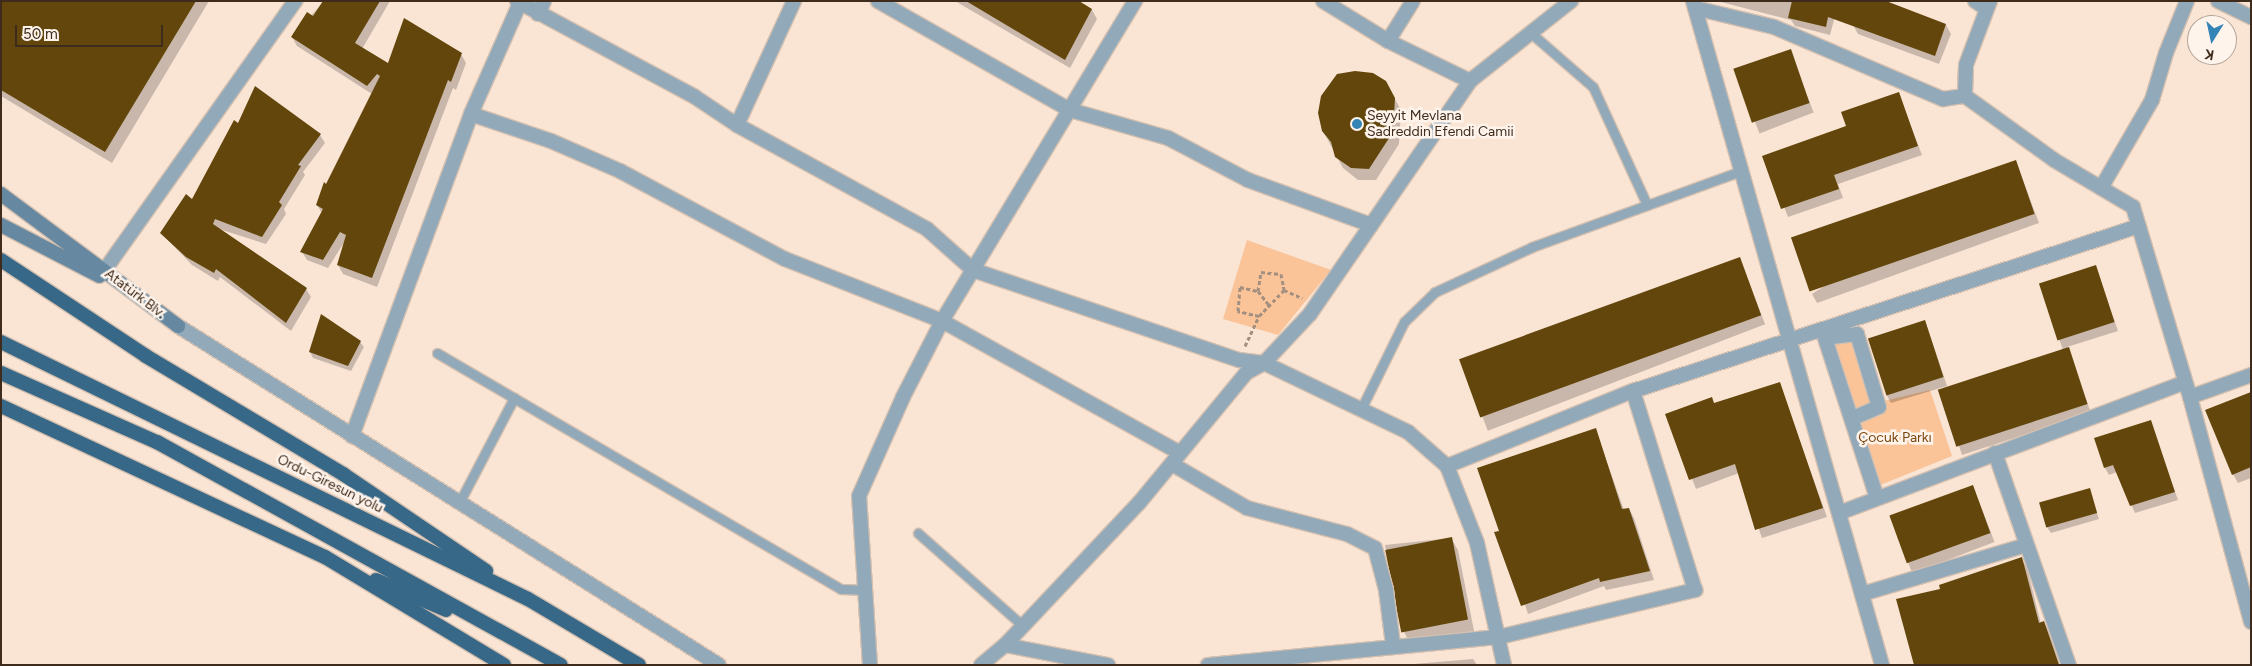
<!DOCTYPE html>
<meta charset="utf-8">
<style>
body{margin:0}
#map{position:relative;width:2252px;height:666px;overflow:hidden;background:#fae5d5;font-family:Figtree,sans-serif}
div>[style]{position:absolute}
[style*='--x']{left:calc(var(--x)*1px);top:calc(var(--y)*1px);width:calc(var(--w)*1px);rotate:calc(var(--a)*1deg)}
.green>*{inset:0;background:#fac398}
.shadow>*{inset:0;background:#0003;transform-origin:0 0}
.building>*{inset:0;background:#63460b;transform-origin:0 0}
.path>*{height:3px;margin-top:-1.5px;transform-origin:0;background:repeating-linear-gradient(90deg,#a49080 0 4px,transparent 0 6.5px)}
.roads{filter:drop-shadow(1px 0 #d4c0b0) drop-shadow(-1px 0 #d4c0b0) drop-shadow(0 1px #d4c0b0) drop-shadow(0 -1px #d4c0b0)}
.service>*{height:9px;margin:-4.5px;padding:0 4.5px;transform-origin:4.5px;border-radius:4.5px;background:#92a9b9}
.pedestrian>*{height:14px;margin:-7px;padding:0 7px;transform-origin:7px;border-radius:7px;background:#92a9b9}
.minor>*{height:14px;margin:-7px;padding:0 7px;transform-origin:7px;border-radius:7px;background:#92a9b9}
.tertiary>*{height:14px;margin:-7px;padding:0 7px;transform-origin:7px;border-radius:7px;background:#92a9b9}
.secondary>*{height:14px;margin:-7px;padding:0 7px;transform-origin:7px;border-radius:7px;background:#6689a1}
.trunk>*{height:14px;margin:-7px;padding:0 7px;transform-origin:7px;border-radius:7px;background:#386887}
.dots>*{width:14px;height:14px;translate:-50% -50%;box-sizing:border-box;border:2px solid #fff4ec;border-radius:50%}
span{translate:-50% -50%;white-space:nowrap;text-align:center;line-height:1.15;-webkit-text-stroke:5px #fff4ec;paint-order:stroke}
.poi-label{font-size:14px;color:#3e2b1b}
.left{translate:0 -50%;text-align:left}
.street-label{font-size:14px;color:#3e2b1b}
.park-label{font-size:14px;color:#7c460d}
.frame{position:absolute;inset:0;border:2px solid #3e2b1b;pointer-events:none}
.north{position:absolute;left:2187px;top:15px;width:50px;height:50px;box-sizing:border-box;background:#fff4ec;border:1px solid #b2a498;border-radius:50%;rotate:190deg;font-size:14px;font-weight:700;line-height:20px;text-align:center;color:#3e2b1b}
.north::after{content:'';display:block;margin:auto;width:18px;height:22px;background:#3484b5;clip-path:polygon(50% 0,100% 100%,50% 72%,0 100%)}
.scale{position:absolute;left:15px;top:25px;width:148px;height:22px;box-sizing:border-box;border:2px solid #3e2b1b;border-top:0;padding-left:6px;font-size:15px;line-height:18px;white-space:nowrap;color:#3e2b1b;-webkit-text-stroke:4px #fff4ec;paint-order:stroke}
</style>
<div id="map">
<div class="green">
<div style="clip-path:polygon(1247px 240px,1331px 270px,1278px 335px,1223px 319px)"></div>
<div style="clip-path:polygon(1859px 325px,1884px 401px,1930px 390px,1952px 456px,1868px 490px,1819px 340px)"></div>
</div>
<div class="shadow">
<div style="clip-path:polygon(1px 1px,209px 1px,112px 163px,1px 96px)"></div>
<div style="clip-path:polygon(324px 1px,390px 1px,362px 49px,388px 64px,461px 54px,466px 63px,456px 90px,453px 88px,377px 287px,343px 274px,338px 265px,345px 241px,328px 268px,307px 260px,302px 252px,322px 213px,317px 205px,372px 94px,297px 46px,292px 37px)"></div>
<div style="clip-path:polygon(955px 1px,1077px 1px,1092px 10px,1097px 19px,1070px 68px)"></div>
<div style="clip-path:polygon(1717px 1px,1839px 1px,1830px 35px,1795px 26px,1791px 20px)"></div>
<div style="clip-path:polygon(1853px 25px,1946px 25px,1951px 34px,1939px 64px,1858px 34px)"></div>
<div style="left:1790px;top:51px;width:66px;height:58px;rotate:69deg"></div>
<div style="clip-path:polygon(1898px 93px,1922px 155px,1838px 184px,1843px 198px,1788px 217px,1764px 156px,1848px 127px)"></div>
<div style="clip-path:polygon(1392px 94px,1401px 110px,1399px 144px,1376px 180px,1358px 180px,1343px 168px,1323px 131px)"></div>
<div style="clip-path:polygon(238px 125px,320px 135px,325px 143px,303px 172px,305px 175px,284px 209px,286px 214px,266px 244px,219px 229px,306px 289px,311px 297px,291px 331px,220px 277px,218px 281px,192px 265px,162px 234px,192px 201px)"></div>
<div style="clip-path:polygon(2016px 162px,2039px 223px,1817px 303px,1812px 294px)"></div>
<div style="left:1740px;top:259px;width:70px;height:297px;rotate:69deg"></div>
<div style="clip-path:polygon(2096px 267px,2118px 331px,2067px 347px,2091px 413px,1962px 455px,1940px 391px,2063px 350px,2040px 284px)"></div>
<div style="clip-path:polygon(1925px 321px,1947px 386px,1891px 403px,1886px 394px)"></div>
<div style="clip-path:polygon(360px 342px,364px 347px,351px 371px,313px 358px,310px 352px)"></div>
<div style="clip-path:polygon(1779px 383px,1827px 517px,1762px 538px,1739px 473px,1696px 489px,1667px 415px,1715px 405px)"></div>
<div style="clip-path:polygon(2251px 394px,2251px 478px,2238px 483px,2233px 474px)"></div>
<div style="clip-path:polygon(2150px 421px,2178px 500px,2135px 513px,2117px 472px,2109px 475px,2105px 468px,2096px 439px)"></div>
<div style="clip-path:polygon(1595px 429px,1624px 510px,1629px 509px,1634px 518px,1654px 580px,1606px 590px,1604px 586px,1528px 614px,1501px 532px)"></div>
<div style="left:1973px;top:486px;width:60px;height:88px;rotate:69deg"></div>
<div style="clip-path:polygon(2089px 490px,2099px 519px,2051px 533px,2047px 527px)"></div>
<div style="clip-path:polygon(1451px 538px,1458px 550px,1474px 631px,1408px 639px,1401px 627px,1385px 545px)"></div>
<div style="clip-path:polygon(2021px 558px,2027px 568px,2041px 624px,2044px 622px,2049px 632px,2060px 665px,1917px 665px,1941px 590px)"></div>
<div style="clip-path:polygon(1473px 659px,1477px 665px,1402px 665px)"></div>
</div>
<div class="building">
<div style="clip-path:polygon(1px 1px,196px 1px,105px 152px,1px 90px)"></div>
<div style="clip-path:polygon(323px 1px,380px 1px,355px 43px,388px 63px,404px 18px,462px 53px,451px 82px,448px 80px,372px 278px,337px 265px,346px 235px,340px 232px,323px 260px,300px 252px,323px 209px,316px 205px,324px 182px,326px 184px,380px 76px,377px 74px,367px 86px,291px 37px,307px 12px,313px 16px)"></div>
<div style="clip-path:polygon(966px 1px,1079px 1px,1092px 9px,1065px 60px)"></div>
<div style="clip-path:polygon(1792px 1px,1886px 1px,1946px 24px,1935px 56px,1828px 17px,1826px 27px,1788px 18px)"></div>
<div style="left:1791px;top:49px;width:57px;height:61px;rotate:71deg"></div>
<div style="clip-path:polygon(1355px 71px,1373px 73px,1386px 81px,1395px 98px,1393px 132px,1369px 169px,1351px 168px,1335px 157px,1331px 142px,1322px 131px,1318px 113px,1321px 96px,1337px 74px)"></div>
<div style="clip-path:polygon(255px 86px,321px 134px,298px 165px,301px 166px,279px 202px,282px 205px,262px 237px,215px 219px,213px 224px,307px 288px,286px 323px,216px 269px,214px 273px,186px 257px,160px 233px,186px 194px,192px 199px,234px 120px,238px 123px)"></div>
<div style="clip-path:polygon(1899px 92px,1918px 146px,1834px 175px,1839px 189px,1781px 209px,1762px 156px,1846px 126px,1841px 112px)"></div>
<div style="left:2016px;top:160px;width:57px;height:238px;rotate:71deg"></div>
<div style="left:1740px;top:257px;width:62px;height:299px;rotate:70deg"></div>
<div style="left:2096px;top:265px;width:60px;height:60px;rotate:72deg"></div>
<div style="clip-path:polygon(321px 314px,361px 341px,348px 366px,309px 352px)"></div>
<div style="left:1925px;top:320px;width:60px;height:60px;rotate:72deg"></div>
<div style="left:2069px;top:347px;width:60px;height:138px;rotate:72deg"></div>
<div style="clip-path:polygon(1780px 382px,1823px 508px,1755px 530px,1735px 464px,1689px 480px,1665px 414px,1712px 397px,1714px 403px)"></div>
<div style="clip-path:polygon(2251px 392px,2251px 467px,2232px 475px,2205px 410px)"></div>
<div style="clip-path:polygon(2151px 420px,2175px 492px,2130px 506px,2113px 465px,2104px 468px,2094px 438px)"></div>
<div style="clip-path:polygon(1596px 428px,1622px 509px,1629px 508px,1650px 571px,1600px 582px,1599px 578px,1521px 606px,1494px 532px,1499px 531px,1477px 468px)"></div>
<div style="left:1973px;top:485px;width:51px;height:89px;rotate:70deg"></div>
<div style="left:2090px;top:488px;width:26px;height:53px;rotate:74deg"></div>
<div style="left:1452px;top:537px;width:84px;height:68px;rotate:79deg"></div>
<div style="clip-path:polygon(2022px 557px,2039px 623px,2044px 621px,2059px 665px,1914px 665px,1896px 599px,1940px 589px,1939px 585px)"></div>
</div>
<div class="path">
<div style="--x:1258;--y:291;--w:19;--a:-81"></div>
<div style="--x:1261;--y:272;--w:20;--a:6"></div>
<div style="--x:1281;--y:274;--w:16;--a:79"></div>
<div style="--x:1259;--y:316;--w:22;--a:-167"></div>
<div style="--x:1238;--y:311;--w:24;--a:-85"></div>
<div style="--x:1240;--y:287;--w:18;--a:13"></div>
<div style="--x:1258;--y:291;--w:18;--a:52"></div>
<div style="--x:1245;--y:346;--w:33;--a:-65"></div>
<div style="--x:1259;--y:316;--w:36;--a:-46"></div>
<div style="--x:1284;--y:290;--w:20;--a:24"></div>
</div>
<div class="roads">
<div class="service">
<div style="--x:1532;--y:34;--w:81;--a:41"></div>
<div style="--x:1593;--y:87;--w:130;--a:65.4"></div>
<div style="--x:437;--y:353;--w:468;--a:30.3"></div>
<div style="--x:841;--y:589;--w:24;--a:2"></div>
<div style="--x:1361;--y:409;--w:97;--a:-63.7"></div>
<div style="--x:1404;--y:322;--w:43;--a:-44.1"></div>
<div style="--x:1435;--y:292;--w:107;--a:-24.9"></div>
<div style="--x:1532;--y:247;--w:222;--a:-20"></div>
<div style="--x:459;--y:503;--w:119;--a:-62.4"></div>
<div style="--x:918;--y:533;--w:140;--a:41.5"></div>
</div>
<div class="pedestrian">
<div style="--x:1853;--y:418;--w:28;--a:-23"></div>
<div style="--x:1879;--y:407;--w:76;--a:-106.8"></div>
<div style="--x:1857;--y:334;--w:32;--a:173"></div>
<div style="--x:1825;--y:338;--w:168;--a:72"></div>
</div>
<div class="minor">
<div style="--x:517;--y:1;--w:202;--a:28.3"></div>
<div style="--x:695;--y:97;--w:50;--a:33.7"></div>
<div style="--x:737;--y:125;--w:217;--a:28.7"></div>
<div style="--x:927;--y:229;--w:62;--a:41.7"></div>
<div style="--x:973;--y:270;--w:281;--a:18.7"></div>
<div style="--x:1239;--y:360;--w:25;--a:7"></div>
<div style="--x:1264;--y:363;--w:160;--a:25.6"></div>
<div style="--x:1408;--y:432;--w:52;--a:41.1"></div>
<div style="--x:1447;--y:466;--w:83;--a:68.7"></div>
<div style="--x:1477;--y:543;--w:125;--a:77.5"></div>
<div style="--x:878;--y:1;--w:221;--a:29.6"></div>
<div style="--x:1070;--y:110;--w:102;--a:15.9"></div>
<div style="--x:1168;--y:138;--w:90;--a:27.7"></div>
<div style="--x:1248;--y:180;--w:131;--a:20.1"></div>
<div style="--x:1323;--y:1;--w:76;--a:31.6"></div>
<div style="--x:1388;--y:41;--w:91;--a:26"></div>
<div style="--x:1693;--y:1;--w:690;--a:74.11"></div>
<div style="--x:1975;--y:1;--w:14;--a:34"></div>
<div style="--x:1990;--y:1;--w:68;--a:110.6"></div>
<div style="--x:1966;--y:65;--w:31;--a:92"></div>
<div style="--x:1965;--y:96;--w:110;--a:35.7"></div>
<div style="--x:2054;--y:160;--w:92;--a:30.7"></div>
<div style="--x:2133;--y:207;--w:198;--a:73.3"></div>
<div style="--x:2190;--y:397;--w:233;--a:74.8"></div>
<div style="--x:2218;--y:1;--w:37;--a:26"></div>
<div style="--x:1695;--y:8;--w:81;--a:13.5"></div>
<div style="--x:1774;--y:27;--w:184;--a:23.1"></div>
<div style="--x:1943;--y:99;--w:22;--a:-8"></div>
<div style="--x:538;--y:14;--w:14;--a:-65"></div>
<div style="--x:1388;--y:41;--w:47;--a:-58"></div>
<div style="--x:471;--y:114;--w:84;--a:18.6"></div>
<div style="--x:551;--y:141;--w:75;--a:23.5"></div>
<div style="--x:620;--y:171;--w:187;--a:28.1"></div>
<div style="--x:785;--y:259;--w:169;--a:21.5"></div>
<div style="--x:942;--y:321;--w:272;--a:29"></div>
<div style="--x:737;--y:125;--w:136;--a:-65.3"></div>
<div style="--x:2101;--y:188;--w:102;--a:-59.9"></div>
<div style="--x:2152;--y:100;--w:49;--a:-73.4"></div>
<div style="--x:2166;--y:53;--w:56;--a:-68"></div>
<div style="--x:104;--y:271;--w:331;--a:-54.7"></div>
<div style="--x:2190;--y:397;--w:65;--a:-19.8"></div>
<div style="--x:352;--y:436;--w:343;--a:-69.7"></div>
<div style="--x:471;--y:114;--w:121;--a:-66.2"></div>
<div style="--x:1995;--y:453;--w:225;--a:70.8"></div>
<div style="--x:1172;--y:464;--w:87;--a:30.4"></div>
<div style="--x:1247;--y:508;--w:103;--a:14.6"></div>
<div style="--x:1347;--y:534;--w:31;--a:27"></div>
<div style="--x:1375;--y:548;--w:43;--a:75.3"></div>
<div style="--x:1386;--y:590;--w:55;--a:82.7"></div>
<div style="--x:1447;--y:466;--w:201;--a:-22"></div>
<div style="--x:1633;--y:391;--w:532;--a:-18.06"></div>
<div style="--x:1839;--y:513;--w:370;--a:-20.7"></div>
<div style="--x:1862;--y:594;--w:171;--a:-16.6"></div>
<div style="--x:1005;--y:645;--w:105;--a:11"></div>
<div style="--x:870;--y:665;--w:169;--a:-93.7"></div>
<div style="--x:859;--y:496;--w:108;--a:-66"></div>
<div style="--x:903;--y:397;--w:85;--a:-62.8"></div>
<div style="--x:942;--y:321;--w:374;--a:-58.9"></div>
<div style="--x:981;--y:665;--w:31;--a:-40"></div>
<div style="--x:1005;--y:645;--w:195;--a:-46.7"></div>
<div style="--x:1139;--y:503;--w:168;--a:-50.5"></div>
<div style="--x:1246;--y:373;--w:21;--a:-29"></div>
<div style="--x:1264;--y:363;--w:67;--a:-46.8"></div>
<div style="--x:1310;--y:314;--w:283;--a:-55.5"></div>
<div style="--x:1470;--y:81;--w:129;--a:-38.4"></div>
<div style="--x:1208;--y:665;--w:292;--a:-5.5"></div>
<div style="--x:1499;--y:637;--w:202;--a:-13.5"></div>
<div style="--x:1695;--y:590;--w:208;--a:-107.3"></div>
</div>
<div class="tertiary">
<div style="--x:178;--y:326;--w:638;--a:32.07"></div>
</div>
<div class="secondary">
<div style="--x:1;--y:194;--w:221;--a:36.7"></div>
<div style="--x:1;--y:225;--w:111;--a:27.3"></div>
</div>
<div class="trunk">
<div style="--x:1;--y:260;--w:174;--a:33.5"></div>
<div style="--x:146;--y:356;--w:230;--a:30.9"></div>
<div style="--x:343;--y:474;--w:173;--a:34.1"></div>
<div style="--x:1;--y:342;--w:586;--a:26"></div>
<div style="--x:528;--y:599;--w:129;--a:30.7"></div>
<div style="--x:1;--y:373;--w:171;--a:23.9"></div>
<div style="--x:157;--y:442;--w:461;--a:28.9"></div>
<div style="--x:1;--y:406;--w:357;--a:25"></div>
<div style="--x:325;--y:557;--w:209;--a:31.1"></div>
<div style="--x:376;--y:580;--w:76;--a:23.2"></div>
</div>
</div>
<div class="dots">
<div style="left:1357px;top:124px;background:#3484b5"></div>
</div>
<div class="poi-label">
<span class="left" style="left:1367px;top:124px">Seyyit Mevlana<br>Sadreddin Efendi Camii</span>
</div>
<div class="street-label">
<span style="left:135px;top:294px;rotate:37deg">Atatürk Blv.</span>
<span style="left:330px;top:484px;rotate:26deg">Ordu-Giresun yolu</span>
</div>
<div class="park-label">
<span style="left:1895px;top:438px">Çocuk Parkı</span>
</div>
<div class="frame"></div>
<div class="north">K</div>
<div class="scale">50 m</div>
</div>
